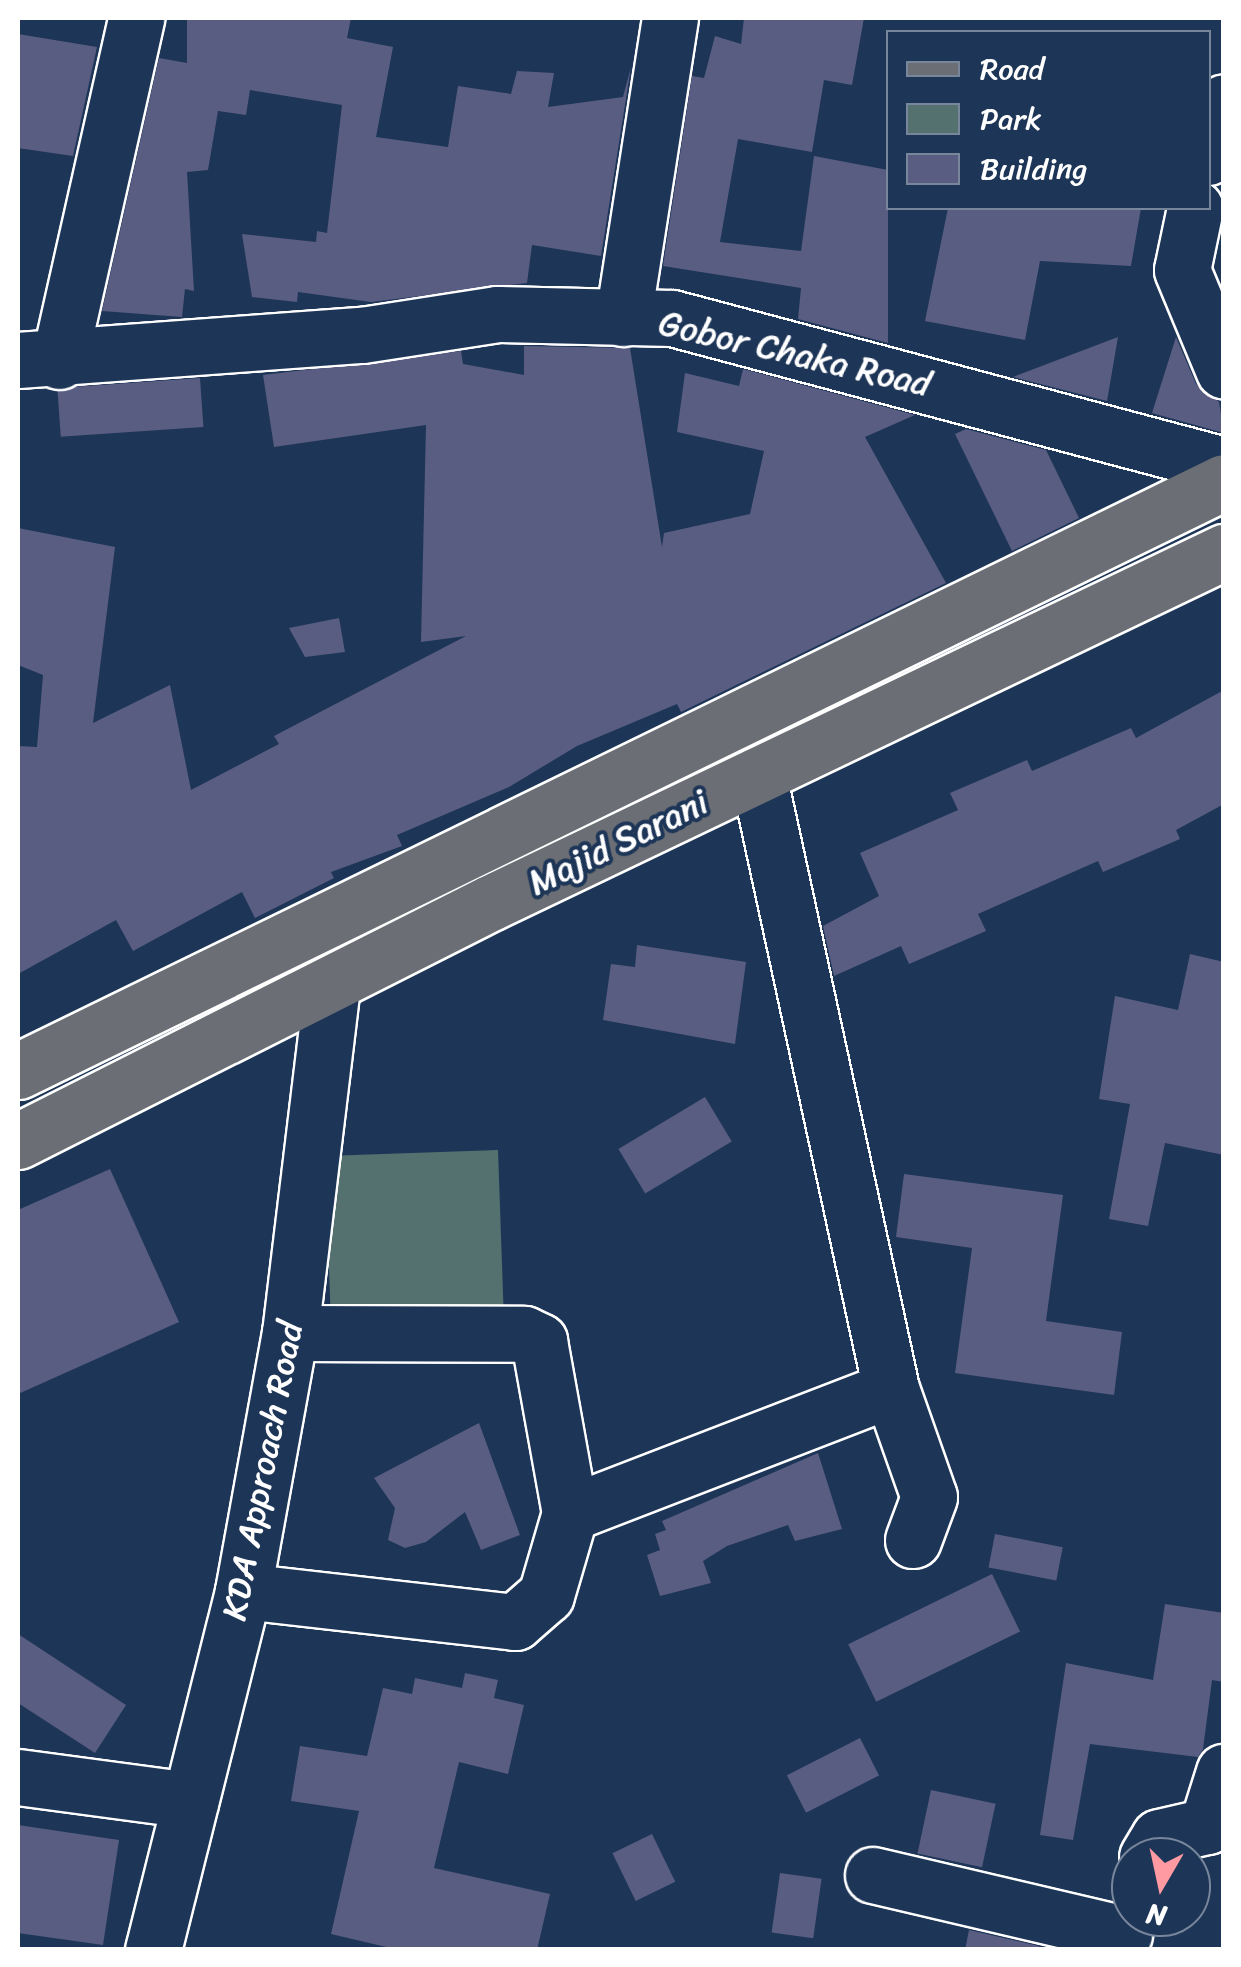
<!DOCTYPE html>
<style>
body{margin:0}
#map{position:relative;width:1241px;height:1967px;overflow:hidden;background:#1d3557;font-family:Sriracha,sans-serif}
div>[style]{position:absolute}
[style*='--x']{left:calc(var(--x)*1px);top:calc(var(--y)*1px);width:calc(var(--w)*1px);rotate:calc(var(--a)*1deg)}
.green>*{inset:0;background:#55716f;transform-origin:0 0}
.building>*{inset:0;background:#595d82;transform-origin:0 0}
.roads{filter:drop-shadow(2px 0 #fff) drop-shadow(-2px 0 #fff) drop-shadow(0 2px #fff) drop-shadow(0 -2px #fff)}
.minor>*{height:55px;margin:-27.5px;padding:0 27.5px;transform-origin:27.5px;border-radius:27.5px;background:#1d3557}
.major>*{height:55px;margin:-27.5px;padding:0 27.5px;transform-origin:27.5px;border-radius:27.5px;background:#6b6f75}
span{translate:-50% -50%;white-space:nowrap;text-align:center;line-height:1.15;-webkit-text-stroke:8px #1d3557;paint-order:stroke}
.street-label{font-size:35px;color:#fff}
.frame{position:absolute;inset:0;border:20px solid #fff;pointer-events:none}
.legend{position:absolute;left:886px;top:30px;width:325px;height:180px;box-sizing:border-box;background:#1d3557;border:2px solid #77869a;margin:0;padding:12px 18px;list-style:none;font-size:30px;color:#fff}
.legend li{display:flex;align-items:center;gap:20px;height:50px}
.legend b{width:50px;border:2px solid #77869a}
.north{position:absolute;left:1111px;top:1837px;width:100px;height:100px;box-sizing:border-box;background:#1d3557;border:2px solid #77869a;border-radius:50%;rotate:189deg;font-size:28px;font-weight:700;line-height:40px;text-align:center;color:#fff}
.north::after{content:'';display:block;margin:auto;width:35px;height:45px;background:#ff9aa2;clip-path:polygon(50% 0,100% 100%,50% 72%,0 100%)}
</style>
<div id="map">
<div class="green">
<div style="left:498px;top:1150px;width:169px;height:173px;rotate:88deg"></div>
</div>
<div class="building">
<div style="clip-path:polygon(187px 18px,351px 18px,347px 38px,393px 47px,376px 137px,448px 147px,458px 86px,511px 94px,517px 71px,554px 73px,548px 107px,623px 97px,631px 67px,601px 256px,532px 245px,527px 283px,371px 302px,298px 292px,297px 302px,252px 297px,242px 234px,316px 242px,317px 231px,327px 233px,342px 105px,250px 90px,246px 115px,218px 111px,208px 170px,187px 172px,194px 291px,185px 289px,182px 317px,102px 311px,159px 58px,187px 63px)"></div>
<div style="clip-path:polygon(744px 18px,864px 18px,852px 85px,824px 80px,812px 152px,738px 139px,720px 242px,801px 251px,814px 156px,888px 170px,888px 343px,798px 319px,801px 288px,663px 266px,692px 76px,704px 78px,715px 36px,741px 44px)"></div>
<div style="clip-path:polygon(18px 34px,97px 47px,73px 156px,18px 148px)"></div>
<div style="clip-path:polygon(948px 208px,1141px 208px,1131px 266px,1040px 261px,1025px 340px,925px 321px)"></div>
<div style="clip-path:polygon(1118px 337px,1107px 401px,1013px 377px)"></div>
<div style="clip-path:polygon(1176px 337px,1196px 384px,1219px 402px,1224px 433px,1152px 413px)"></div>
<div style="clip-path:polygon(524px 346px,630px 348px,662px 547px,664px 533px,750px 514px,764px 451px,677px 432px,685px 373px,739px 386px,743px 369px,915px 415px,865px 437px,946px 583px,681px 712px,677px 704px,577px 746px,509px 787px,397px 835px,402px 846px,331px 872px,334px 878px,255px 918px,242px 892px,133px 951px,116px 920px,18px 974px,18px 746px,37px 747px,43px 675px,18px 665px,18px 528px,115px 547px,93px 723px,170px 685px,191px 790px,279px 744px,274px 736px,466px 636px,421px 642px,426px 425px,274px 447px,263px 375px,461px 351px,463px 364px,524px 375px)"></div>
<div style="left:200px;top:378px;width:49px;height:143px;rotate:86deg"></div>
<div style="clip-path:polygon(966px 429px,1046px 450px,1079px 518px,1012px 551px,955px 434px)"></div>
<div style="clip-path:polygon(339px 618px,345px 652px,305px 657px,289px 628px)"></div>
<div style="clip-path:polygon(1224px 690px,1224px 804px,1176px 830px,1180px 839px,1103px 872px,1098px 861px,978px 914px,986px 931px,909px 964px,901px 946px,834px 976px,823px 926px,879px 896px,860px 853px,958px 810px,950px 793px,1027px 760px,1032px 771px,1131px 728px,1136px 738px)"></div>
<div style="clip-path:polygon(637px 945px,746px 962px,735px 1044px,603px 1020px,611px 964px,635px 967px)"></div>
<div style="clip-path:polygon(1190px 954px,1224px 962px,1224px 1155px,1165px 1143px,1148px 1226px,1109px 1219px,1130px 1104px,1099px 1099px,1115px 996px,1178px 1010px)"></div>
<div style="left:705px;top:1097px;width:52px;height:101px;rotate:59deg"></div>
<div style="clip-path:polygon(110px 1169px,179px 1322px,18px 1394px,18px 1210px)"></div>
<div style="clip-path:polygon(904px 1174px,1063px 1195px,1046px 1321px,1122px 1332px,1114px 1395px,955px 1373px,972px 1248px,896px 1237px)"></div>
<div style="clip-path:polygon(479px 1423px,520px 1535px,481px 1550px,465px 1512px,426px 1542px,405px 1548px,388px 1540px,395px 1508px,374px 1478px)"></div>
<div style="clip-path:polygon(818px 1453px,842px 1529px,795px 1541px,788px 1525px,727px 1546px,703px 1561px,711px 1583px,660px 1596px,647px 1555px,660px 1550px,655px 1534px,666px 1530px,662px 1521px)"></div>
<div style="left:995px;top:1534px;width:69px;height:34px;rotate:11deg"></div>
<div style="left:992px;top:1574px;width:64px;height:160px;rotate:64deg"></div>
<div style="clip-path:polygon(1165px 1604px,1224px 1613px,1224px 1682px,1212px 1680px,1203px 1749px,1198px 1757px,1090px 1744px,1073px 1840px,1040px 1835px,1066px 1663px,1153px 1680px)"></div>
<div style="clip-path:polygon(18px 1634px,126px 1705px,95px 1753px,18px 1703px)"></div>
<div style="clip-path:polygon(465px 1673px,498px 1680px,494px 1698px,524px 1705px,508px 1774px,459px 1762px,434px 1868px,550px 1894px,537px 1950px,399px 1950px,331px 1934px,359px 1811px,291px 1801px,300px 1746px,367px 1756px,383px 1688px,412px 1694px,415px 1678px,462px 1688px)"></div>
<div style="left:860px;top:1738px;width:42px;height:82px;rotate:63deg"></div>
<div style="left:931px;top:1790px;width:66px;height:65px;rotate:12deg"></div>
<div style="clip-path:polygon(18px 1825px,119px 1840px,103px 1945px,18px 1933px)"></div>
<div style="left:652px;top:1834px;width:53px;height:44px;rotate:64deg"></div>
<div style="left:780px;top:1873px;width:42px;height:60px;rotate:8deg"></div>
<div style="clip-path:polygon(969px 1930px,1039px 1946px,1038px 1950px,965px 1950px)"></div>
</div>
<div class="roads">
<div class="minor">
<div style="--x:1208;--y:157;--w:57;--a:-73.8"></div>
<div style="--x:1195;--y:208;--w:63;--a:101.8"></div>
<div style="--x:1182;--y:270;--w:109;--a:67.4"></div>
<div style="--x:623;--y:318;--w:304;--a:-81.1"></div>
<div style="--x:18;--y:360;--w:345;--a:-4.2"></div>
<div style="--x:362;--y:335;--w:137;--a:-8.8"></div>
<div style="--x:497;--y:314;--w:175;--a:1.3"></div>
<div style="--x:672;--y:318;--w:571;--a:14.91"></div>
<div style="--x:59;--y:361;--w:352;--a:-77.3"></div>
<div style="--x:290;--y:1333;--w:234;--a:0.2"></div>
<div style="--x:524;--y:1334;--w:17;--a:25"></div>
<div style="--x:539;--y:1341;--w:175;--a:79.8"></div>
<div style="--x:570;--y:1513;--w:344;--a:-21.1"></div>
<div style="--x:891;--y:1389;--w:628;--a:-102.22"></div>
<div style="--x:891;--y:1389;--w:114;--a:70.6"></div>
<div style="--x:929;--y:1497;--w:46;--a:110.4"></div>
<div style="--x:243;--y:1591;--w:274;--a:6.5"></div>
<div style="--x:515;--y:1622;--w:41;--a:-41.1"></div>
<div style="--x:546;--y:1595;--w:85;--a:-73.7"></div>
<div style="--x:18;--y:1777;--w:174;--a:7.6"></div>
<div style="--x:1147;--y:1857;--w:23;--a:-59"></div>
<div style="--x:1159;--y:1837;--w:49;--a:-12.9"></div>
<div style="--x:1207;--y:1826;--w:57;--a:-72.5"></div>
<div style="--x:873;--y:1875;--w:258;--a:13.2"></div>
<div style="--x:153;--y:1950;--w:370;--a:-75.9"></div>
<div style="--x:243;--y:1591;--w:262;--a:-79.7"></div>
<div style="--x:290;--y:1333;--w:351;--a:-83.1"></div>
</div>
<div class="major">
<div style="--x:18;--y:1071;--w:1342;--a:-26.03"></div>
<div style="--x:18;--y:1141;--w:529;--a:-26.76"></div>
<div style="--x:490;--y:903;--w:814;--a:-25.56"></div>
</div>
</div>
<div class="street-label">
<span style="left:795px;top:353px;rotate:13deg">Gobor Chaka Road</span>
<span style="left:618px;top:842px;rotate:-26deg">Majid Sarani</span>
<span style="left:262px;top:1471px;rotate:-79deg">KDA Approach Road</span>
</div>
<div class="frame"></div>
<ul class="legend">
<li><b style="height:12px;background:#6b6f75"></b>Road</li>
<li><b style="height:28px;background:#55716f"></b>Park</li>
<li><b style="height:28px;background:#595d82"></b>Building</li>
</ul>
<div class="north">N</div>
</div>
